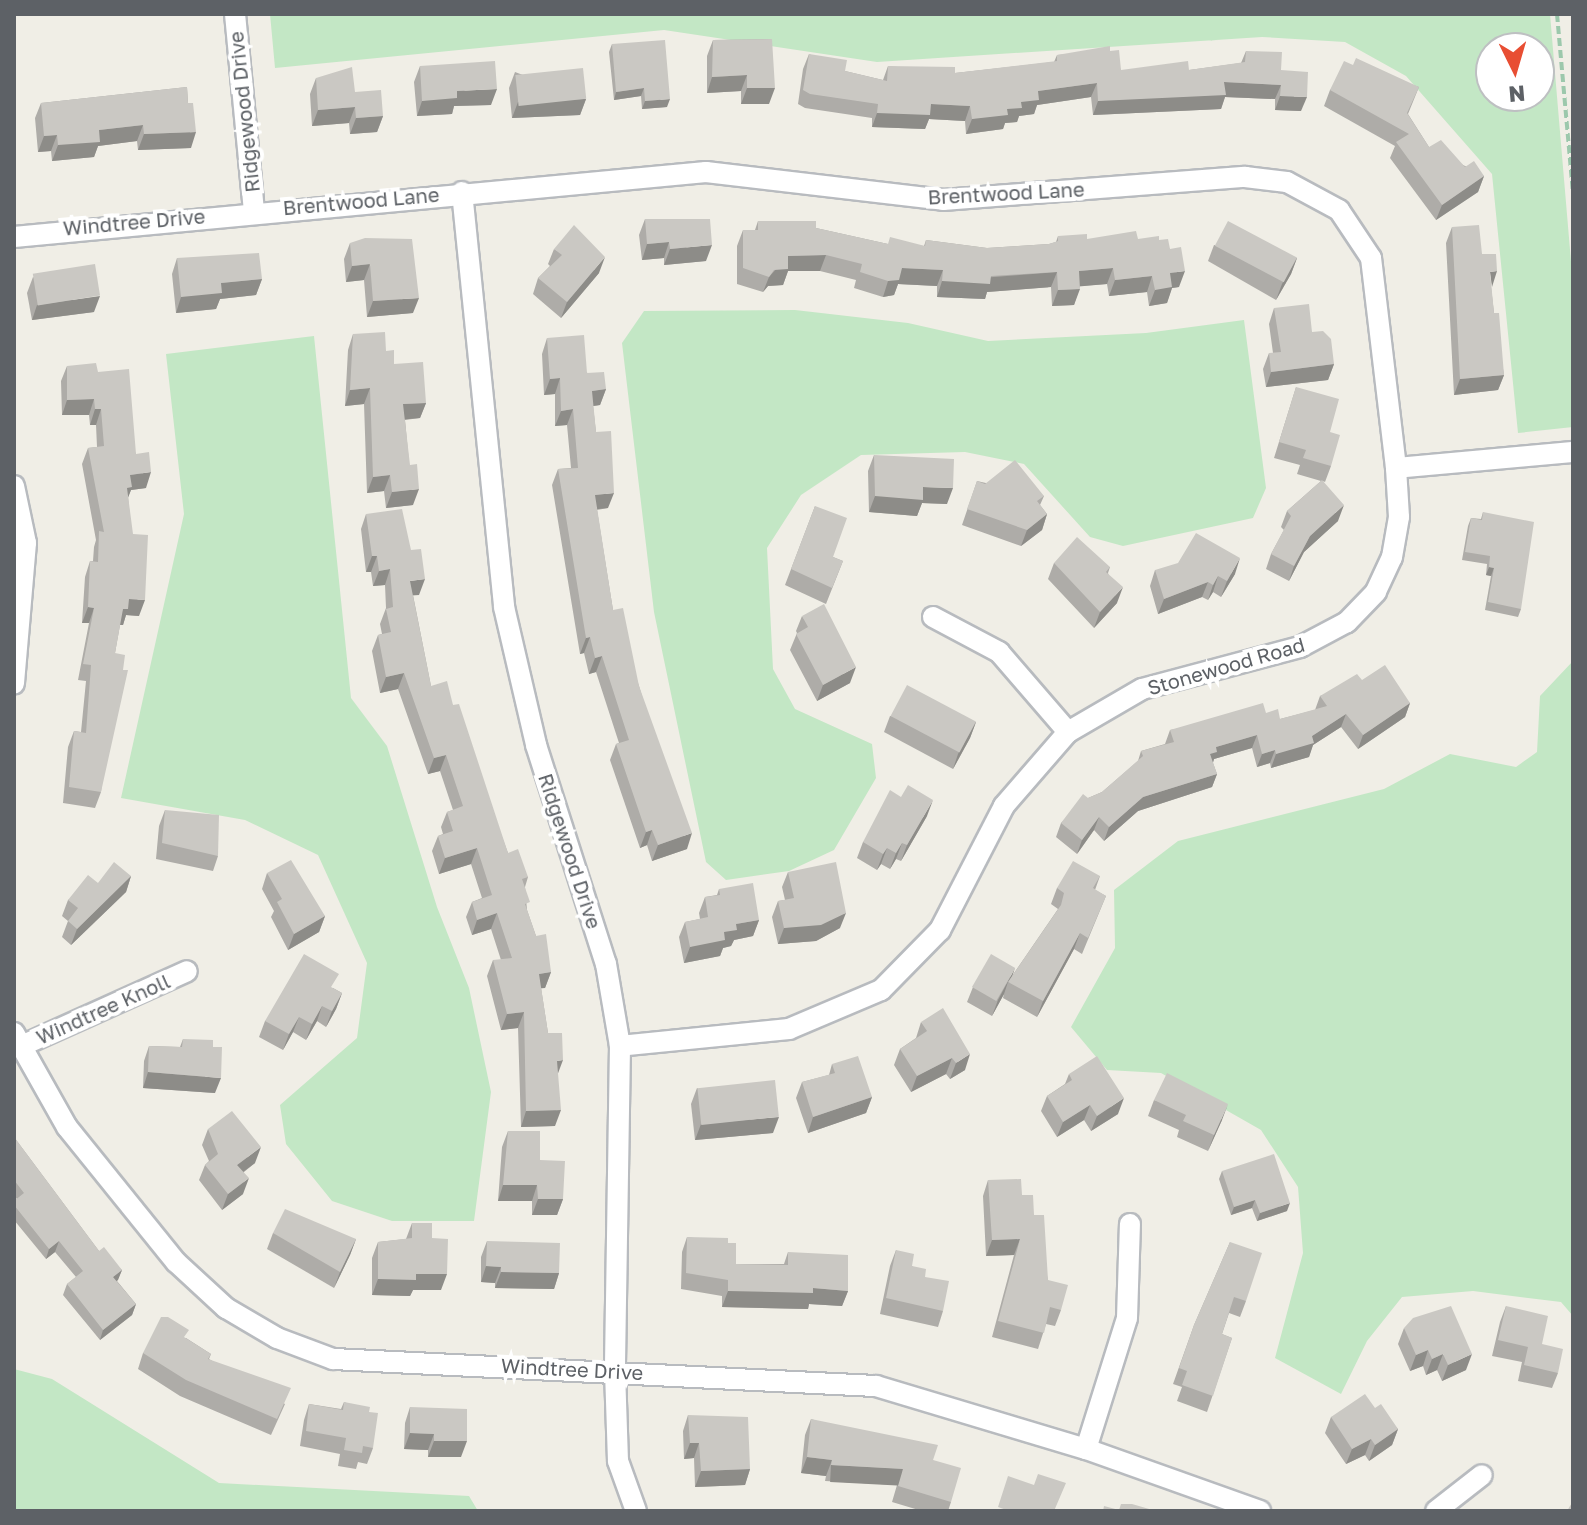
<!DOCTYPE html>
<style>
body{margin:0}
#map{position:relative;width:1587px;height:1525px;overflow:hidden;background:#f0eee6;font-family:"Golos Text",sans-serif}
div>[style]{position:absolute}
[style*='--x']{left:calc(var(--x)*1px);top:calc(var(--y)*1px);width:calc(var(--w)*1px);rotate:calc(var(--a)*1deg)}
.green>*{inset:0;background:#c3e7c5}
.path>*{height:4px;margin-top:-2px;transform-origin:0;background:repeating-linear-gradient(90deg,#9cc8ac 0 8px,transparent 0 12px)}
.roads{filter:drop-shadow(2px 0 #b8bbbf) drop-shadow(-2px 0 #b8bbbf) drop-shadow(0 2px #b8bbbf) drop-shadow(0 -2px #b8bbbf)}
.minor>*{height:20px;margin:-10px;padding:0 10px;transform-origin:10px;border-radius:10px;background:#fff}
.wall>*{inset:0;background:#aeaca8}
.shaded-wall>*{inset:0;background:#8d8c88;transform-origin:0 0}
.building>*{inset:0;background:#cac8c3;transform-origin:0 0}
span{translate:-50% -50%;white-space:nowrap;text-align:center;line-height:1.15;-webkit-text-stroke:8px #fff;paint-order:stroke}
.street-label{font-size:20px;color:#5d6166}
.frame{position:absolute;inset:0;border:16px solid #5d6166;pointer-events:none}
.north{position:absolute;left:1475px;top:32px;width:80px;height:80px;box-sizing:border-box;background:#fff;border:2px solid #bec0c2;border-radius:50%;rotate:175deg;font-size:22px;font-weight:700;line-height:32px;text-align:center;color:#5d6166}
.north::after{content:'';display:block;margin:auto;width:28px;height:36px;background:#e84e33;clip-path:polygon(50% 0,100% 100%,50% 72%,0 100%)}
</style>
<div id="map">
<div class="green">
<div style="clip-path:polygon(evenodd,270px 14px,1550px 14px,1573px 285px,1573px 427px,1518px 433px,1492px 174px,1406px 76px,1345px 42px,1262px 37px,877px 62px,664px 30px,275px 68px,270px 14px,1491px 48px,1539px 48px,1539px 96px,1491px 96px,1491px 48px)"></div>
<div style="clip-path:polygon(795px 310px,908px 323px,988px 341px,1146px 333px,1244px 320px,1266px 488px,1253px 518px,1123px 546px,1090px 537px,1024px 464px,965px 452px,861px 455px,801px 495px,767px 548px,773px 669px,795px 709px,872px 744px,876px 778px,834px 850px,789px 871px,726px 880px,706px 862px,654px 612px,622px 343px,644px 311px)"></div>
<div style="clip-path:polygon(314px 336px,351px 698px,387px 746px,437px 907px,469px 988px,491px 1092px,474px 1221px,392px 1221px,332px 1201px,286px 1144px,280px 1105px,357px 1038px,367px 963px,318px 855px,245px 820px,121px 798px,184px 514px,166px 354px)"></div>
<div style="clip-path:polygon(1573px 661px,1573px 1316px,1561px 1302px,1473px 1291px,1402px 1297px,1367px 1341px,1341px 1394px,1275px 1358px,1303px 1253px,1298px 1187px,1261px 1130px,1161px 1073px,1107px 1070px,1071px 1027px,1115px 948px,1114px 890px,1178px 841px,1384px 789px,1450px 754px,1516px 767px,1537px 752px,1540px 696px)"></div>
<div style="clip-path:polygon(14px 1369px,52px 1379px,219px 1483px,469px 1496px,478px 1511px,14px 1511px)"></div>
</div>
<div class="path">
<div style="--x:1557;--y:14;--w:180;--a:84.9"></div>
</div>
<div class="roads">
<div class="minor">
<div style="--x:235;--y:14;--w:198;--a:84.5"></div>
<div style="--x:462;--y:192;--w:417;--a:84.2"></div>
<div style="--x:504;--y:607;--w:142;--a:76.9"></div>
<div style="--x:536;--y:745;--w:230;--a:72.3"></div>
<div style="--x:606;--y:964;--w:83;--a:80.3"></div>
<div style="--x:620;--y:1046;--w:325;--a:90.9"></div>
<div style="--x:615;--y:1371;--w:90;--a:88.1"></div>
<div style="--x:618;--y:1461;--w:53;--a:70.2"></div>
<div style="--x:14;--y:237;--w:695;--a:-5.37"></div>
<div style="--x:706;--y:172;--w:239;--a:6.7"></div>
<div style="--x:943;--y:200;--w:303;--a:-4.4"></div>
<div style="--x:1245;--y:177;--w:42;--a:6.8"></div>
<div style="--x:1287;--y:182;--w:59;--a:28.3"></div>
<div style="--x:1339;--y:210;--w:58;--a:56.3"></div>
<div style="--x:1371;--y:258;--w:211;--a:83.2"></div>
<div style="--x:1396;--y:468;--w:49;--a:86.5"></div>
<div style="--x:1399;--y:517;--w:41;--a:99.9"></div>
<div style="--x:1392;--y:557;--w:38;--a:115"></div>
<div style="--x:1376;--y:592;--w:42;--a:134"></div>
<div style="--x:1347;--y:622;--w:53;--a:152"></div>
<div style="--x:1300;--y:647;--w:163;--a:165.1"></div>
<div style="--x:1142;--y:689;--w:86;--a:149.8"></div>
<div style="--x:1068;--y:732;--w:98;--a:130.9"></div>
<div style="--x:1004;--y:806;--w:140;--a:117.3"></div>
<div style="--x:940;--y:930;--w:84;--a:134.5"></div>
<div style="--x:881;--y:990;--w:100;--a:157"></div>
<div style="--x:789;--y:1029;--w:170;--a:174.3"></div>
<div style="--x:1396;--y:468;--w:178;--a:-5.2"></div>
<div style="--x:14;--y:486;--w:58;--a:78.1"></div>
<div style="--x:26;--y:543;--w:141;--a:94.9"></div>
<div style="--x:933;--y:617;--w:75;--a:27.9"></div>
<div style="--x:999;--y:652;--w:106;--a:49.2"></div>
<div style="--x:14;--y:1033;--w:108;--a:60.6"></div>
<div style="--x:67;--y:1127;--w:174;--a:51.1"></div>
<div style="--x:176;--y:1262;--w:68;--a:42.6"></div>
<div style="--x:226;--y:1308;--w:59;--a:30.5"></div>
<div style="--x:277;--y:1338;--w:60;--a:20.6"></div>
<div style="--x:333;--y:1359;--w:544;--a:2.85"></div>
<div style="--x:876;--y:1386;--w:219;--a:16.7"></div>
<div style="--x:1086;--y:1449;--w:185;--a:19.6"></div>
<div style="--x:19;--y:1047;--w:184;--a:-24.3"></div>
<div style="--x:1086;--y:1449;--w:137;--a:-72.6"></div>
<div style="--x:1127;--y:1318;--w:94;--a:-88.2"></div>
<div style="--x:1436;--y:1511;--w:58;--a:-38"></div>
</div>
</div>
<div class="wall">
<div style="clip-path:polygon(772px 39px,769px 104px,741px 104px,741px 91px,707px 93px,707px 56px,713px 40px)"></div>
<div style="clip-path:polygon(612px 44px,667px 107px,642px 109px,641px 96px,614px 100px,609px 52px)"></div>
<div style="clip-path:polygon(1110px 51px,1121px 70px,1189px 70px,1241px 63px,1246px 51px,1281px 70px,1301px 111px,1275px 110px,1275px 99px,1225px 97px,1221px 109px,1093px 115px,1091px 97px,1037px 105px,1034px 114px,1019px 116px,1017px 122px,1005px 123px,1003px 129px,966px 134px,965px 121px,929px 119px,925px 129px,872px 127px,872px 118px,805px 108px,798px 104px,803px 69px,809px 54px,845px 71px,883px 80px,888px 66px,955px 73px,1054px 62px,1057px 55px)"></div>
<div style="clip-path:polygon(1353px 65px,1419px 87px,1408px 114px,1429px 147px,1484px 176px,1478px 192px,1436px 220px,1390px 158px,1395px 146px,1324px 106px,1330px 90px)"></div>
<div style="clip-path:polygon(420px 66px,491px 105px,454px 106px,452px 114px,417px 116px,414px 82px)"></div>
<div style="clip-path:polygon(515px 72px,586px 99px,580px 115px,512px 118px,509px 88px)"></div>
<div style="clip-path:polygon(316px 78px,355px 92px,383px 116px,377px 132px,350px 134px,349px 123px,312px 126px,310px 94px)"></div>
<div style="clip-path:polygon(187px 87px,191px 148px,138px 150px,137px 141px,98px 146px,94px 157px,52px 161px,51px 151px,38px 152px,35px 118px,41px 103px)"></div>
<div style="clip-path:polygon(645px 219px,706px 261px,664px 265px,664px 258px,642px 260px,639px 235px)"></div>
<div style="clip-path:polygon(758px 221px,816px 228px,888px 244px,924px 246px,926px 240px,987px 248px,1049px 244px,1056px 242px,1058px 236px,1087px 239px,1138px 239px,1159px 240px,1170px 249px,1179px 287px,1172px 288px,1167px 303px,1149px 306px,1147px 292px,1109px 296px,1107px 284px,1080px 286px,1074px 305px,1052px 306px,1051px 287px,987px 292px,985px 299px,937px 297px,937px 286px,898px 284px,894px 295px,883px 297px,854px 288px,856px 280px,820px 271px,788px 271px,783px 285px,768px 286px,763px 292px,737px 284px,737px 246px,743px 230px,755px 230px)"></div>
<div style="clip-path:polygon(1452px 227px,1482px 254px,1491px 287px,1494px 313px,1504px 375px,1498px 390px,1454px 395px,1446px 243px)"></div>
<div style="clip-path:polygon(350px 243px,413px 313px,367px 317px,364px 280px,346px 282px,344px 259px)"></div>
<div style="clip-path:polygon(1214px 245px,1297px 258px,1291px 274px,1276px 300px,1208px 261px)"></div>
<div style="clip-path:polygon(554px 249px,599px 273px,561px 318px,533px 294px,538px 278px,550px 266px,548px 264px)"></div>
<div style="clip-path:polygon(177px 258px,262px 279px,256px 295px,220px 299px,216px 309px,176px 313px,172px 274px)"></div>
<div style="clip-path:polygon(33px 277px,94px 312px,32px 320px,27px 293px)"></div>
<div style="clip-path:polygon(1274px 308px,1312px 332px,1334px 364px,1328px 380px,1266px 387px,1263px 369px,1269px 353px,1273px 353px,1269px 324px)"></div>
<div style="clip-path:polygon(353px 334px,386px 351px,394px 364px,426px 403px,420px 418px,405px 420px,413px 505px,386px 508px,384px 491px,367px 493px,364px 404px,345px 406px,348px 350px)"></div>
<div style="clip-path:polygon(547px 338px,606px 389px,600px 405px,593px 406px,596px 432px,608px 508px,597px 510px,613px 610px,639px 686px,687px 849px,652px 861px,647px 845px,640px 848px,610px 760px,616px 744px,619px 743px,596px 672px,589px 674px,584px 653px,580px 654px,552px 485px,558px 469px,571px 468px,567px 425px,555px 426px,555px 394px,544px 395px,542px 354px)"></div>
<div style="clip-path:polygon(67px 366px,98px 372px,136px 454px,146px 488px,131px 490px,128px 497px,139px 616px,126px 615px,123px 625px,120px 625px,115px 653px,101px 792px,95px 808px,63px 803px,68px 747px,74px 731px,81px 732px,86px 681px,78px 680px,89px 623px,82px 623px,85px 577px,90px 561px,93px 561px,94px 547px,96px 540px,82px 464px,88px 448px,97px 447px,96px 425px,90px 425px,89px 415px,62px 415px,61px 381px)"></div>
<div style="clip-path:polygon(1296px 387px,1330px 432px,1331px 466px,1325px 482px,1323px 481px,1338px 521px,1304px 552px,1289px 581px,1266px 569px,1271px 554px,1284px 530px,1281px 527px,1287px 511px,1321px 481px,1297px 474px,1300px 465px,1274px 458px)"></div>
<div style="clip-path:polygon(874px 455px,947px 504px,922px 503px,917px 516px,869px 512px,868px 471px)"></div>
<div style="clip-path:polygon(977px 481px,1044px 496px,1040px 505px,1047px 514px,1042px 530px,1021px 546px,962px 525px)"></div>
<div style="clip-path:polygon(815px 506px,833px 557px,843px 561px,826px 604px,785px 585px)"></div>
<div style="clip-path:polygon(1483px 512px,1521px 609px,1518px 617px,1485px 610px,1491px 576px,1486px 575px,1487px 564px,1462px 560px,1468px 526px,1471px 518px,1481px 519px)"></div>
<div style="clip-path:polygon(366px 514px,419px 595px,413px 595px,431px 686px,453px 705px,508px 853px,528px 877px,525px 887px,527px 910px,536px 936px,551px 972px,545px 988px,541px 988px,548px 1033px,558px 1073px,555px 1126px,521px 1127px,518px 1028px,501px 1030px,487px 976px,493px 960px,501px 960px,491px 929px,472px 935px,466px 917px,472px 902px,482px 898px,471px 864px,439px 874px,432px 851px,438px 836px,443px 834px,441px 827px,447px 812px,453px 810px,440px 771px,428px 774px,398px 689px,380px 693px,372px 651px,378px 635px,382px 634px,380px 624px,386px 608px,385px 585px,373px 586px,371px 572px,366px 572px,361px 529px)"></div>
<div style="clip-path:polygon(1054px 563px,1110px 567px,1108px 573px,1117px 603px,1094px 628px,1048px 579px)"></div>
<div style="clip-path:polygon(1155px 570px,1235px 574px,1221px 597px,1213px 592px,1208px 600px,1202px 597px,1158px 614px,1150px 586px)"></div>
<div style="clip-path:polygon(802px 616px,850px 683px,817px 701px,790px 650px,797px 633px,796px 631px)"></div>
<div style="clip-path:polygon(1362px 680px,1410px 703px,1405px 717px,1358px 749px,1341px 727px,1313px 745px,1309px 757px,1271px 768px,1270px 763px,1257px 767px,1252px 748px,1214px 759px,1213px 763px,1217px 774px,1212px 787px,1138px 811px,1104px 841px,1094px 830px,1077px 854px,1056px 837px,1061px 823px,1088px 798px,1102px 792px,1138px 761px,1141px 751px,1165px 744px,1170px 730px,1266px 713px,1280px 719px,1315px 710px,1320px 696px)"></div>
<div style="clip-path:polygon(890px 716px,976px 722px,970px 738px,953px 769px,884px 732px)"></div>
<div style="clip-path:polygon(165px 810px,218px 856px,213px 871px,156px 859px,159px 826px)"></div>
<div style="clip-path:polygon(927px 816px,901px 861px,896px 859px,890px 869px,881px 864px,877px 870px,857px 858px,863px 842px)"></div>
<div style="clip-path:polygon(788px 872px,840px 928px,816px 941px,778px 944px,772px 917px,778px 901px,785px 900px,782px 887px)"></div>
<div style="clip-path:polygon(267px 873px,325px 916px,319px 932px,288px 950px,271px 917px,274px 911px,262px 889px)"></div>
<div style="clip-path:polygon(131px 876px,126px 892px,71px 945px,62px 937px,68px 921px,62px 916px,68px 900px,98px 883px)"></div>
<div style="clip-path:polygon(1100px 876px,1095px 890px,1106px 896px,1082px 954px,1074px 949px,1037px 1017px,1003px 998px,1004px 994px,992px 1016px,967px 1002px,973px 987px,1012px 976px,1058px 909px,1051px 904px,1057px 888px)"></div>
<div style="clip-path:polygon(719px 889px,759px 920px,753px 936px,734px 940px,731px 946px,723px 948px,720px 956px,684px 963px,679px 937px,685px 922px,700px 919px,699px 913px,705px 897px,717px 895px)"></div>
<div style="clip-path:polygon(333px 988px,342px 993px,336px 1009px,326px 1027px,317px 1021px,306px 1040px,293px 1032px,283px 1050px,259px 1037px,265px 1021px)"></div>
<div style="clip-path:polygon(921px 1022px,965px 1070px,950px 1079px,946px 1074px,911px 1092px,894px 1065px,900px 1049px,916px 1038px)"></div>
<div style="clip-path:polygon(183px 1039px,215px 1093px,143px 1088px,144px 1061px,149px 1046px,180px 1047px)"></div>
<div style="clip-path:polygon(832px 1064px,872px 1097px,866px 1113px,808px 1133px,796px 1098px,802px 1082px,829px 1075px)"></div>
<div style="clip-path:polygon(1069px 1074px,1118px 1114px,1091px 1131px,1084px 1120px,1057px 1137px,1041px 1111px,1047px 1096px,1065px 1084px)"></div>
<div style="clip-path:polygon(697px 1088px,773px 1133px,695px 1140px,691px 1104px)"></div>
<div style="clip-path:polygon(1154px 1100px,1222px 1120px,1208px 1151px,1177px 1137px,1179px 1130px,1148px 1116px)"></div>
<div style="clip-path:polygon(208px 1129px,255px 1163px,244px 1172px,243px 1194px,222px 1210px,199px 1180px,205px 1165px,209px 1161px,202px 1145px)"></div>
<div style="clip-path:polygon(508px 1131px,540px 1160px,563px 1199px,557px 1215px,532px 1215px,532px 1201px,498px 1201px,502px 1147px)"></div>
<div style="clip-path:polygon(14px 1137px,99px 1251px,122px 1270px,117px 1281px,136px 1304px,132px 1315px,100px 1340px,63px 1295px,67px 1284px,76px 1277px,55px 1252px,46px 1259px,14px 1220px,14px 1201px,17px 1199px,14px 1196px)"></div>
<div style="clip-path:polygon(1222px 1171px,1287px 1211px,1257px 1221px,1252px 1208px,1231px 1215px,1219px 1179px)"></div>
<div style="clip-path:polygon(988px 1180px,1022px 1195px,1034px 1215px,1048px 1280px,1061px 1310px,1055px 1326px,1046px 1324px,1038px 1349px,992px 1337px,1014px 1255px,986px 1256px,983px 1196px)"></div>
<div style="clip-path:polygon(412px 1223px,432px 1238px,441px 1290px,413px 1290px,410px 1296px,372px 1295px,372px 1258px,378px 1242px,406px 1239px)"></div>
<div style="clip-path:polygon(273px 1233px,356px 1239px,350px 1255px,334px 1288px,267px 1249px)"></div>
<div style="clip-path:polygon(687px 1237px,728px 1243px,736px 1264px,784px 1264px,788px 1252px,848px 1291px,842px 1306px,809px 1304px,808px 1309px,722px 1307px,722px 1296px,681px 1289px,682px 1252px)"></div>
<div style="clip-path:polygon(487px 1241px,559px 1273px,554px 1289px,495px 1288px,495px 1283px,481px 1282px,481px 1257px)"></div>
<div style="clip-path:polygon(1230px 1242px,1246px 1301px,1240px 1317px,1229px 1313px,1222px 1334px,1232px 1338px,1207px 1412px,1177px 1401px,1182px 1387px,1173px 1384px,1194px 1325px)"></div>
<div style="clip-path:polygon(896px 1250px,912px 1266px,925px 1277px,943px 1311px,938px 1327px,880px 1314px,890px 1266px)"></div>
<div style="clip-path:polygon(1506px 1306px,1558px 1373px,1552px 1388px,1518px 1381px,1522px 1362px,1492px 1356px,1500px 1322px)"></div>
<div style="clip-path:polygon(1404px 1328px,1466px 1370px,1442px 1381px,1437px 1370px,1426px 1375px,1423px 1366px,1410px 1371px,1398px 1344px)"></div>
<div style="clip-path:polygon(186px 1338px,211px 1354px,209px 1359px,285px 1404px,271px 1435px,180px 1396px,138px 1369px,143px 1353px)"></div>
<div style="clip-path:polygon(344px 1402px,369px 1412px,373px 1448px,367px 1464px,358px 1462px,356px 1469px,338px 1466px,340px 1454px,300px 1446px,304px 1420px,309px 1404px,341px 1409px)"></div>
<div style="clip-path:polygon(410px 1407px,461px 1457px,428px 1457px,428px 1450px,404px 1449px,405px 1423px)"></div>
<div style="clip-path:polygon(1375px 1408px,1398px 1429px,1392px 1445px,1369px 1461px,1365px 1455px,1346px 1464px,1325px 1433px,1331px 1417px)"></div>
<div style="clip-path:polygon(688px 1415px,750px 1469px,745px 1485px,695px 1487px,694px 1458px,684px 1459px,683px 1431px)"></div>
<div style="clip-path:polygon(811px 1419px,933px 1460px,951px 1502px,948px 1511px,922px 1511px,892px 1502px,897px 1485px,825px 1481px,826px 1476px,801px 1473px,805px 1435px)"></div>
</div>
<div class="shaded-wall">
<div style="clip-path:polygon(747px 75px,741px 91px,707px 93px,712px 77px)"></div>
<div style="clip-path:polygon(1224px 82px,1281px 85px,1275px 99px,1225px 97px,1221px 109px,1093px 115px,1098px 101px)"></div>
<div style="clip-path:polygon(1097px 83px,1091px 97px,1037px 105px,1034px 114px,1019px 116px,1017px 122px,1005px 123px,1003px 129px,966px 134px,972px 119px,1007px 109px,1038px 91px)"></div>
<div style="clip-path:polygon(644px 88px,641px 96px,614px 100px,616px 92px)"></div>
<div style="clip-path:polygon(747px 88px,775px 88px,769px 104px,741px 104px)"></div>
<div style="clip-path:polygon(497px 89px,491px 105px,454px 106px,452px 114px,417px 116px,422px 101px,457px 91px)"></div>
<div style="clip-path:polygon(1280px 96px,1307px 97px,1301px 111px,1275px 110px)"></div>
<div style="clip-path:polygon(586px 99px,580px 115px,512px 118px,518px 102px)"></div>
<div style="clip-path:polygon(670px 99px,667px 107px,642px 109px,645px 101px)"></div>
<div style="clip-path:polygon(931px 104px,970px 106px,965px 121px,929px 119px,925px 129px,872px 127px,877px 113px)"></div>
<div style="clip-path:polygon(355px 107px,349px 123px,312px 126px,318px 110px)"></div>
<div style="clip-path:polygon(383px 116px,377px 132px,350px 134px,356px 118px)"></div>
<div style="clip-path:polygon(143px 125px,137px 141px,98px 146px,94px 157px,52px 161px,58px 145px,99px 130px)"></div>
<div style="clip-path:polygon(196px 132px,191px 148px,138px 150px,144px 134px)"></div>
<div style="clip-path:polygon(57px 135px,51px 151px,38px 152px,44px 136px)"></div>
<div style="clip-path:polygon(1484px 176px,1478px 192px,1436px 220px,1442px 205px)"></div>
<div style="clip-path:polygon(669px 242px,664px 258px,642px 260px,647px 244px)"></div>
<div style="clip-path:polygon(712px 245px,706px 261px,664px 265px,670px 249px)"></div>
<div style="clip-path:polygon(826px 255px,820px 271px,788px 271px,783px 285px,768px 286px,763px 292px,769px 277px,788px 256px)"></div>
<div style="clip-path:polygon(605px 257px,599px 273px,561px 318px,567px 302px)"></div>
<div style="clip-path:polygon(1297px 258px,1291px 274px,1276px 300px,1282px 284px)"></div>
<div style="clip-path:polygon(370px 264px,364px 280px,346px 282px,352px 266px)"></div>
<div style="clip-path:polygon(902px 268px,943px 270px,937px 286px,898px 284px,894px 295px,883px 297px,888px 281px)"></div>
<div style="clip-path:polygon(1113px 268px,1107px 284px,1073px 287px,1079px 271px)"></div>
<div style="clip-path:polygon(1185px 271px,1179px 287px,1172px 288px,1167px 303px,1149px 306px,1155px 290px,1170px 273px)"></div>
<div style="clip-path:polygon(1497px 271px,1492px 287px,1490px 272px)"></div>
<div style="clip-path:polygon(1057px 272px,1051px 287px,987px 292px,985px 299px,937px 297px,942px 281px)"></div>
<div style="clip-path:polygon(1152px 276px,1147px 292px,1109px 296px,1115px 280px)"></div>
<div style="clip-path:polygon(262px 279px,256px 295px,220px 299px,216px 309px,176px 313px,181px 297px,221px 283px)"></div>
<div style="clip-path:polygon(1080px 289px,1074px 305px,1052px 306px,1058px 290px)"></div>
<div style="clip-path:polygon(100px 296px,94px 312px,32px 320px,37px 305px)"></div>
<div style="clip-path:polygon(419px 298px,413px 313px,367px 317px,373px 301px)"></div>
<div style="clip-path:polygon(1334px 364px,1328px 380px,1266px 387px,1271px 372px)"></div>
<div style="clip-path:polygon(1504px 375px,1498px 390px,1454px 395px,1460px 379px)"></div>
<div style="clip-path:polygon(560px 378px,555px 394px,544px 395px,550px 379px)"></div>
<div style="clip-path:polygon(370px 388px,364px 404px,345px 406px,350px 390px)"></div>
<div style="clip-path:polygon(606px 389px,600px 405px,586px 407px,592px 391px)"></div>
<div style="clip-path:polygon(94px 399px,89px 415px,62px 415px,67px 400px)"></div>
<div style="clip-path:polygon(426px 403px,420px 418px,398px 420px,403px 404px)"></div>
<div style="clip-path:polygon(95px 409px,101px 409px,96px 425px,90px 425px)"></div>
<div style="clip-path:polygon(573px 409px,567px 425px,555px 426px,561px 411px)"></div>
<div style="clip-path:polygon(151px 472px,146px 488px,131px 490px,126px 503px,122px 504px,130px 475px)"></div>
<div style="clip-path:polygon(390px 475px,384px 491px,367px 493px,373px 477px)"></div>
<div style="clip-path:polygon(923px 487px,953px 488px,947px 504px,922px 503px,917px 516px,869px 512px,875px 496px)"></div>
<div style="clip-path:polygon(419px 489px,413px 505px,386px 508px,392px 492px)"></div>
<div style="clip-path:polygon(614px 493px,608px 508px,589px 510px,595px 495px)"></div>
<div style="clip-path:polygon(1344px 505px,1338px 521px,1304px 552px,1289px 581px,1294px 566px,1310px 536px)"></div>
<div style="clip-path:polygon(1047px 514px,1042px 530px,1021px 546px,1027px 530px)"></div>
<div style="clip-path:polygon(372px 556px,377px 556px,371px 572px,366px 572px)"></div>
<div style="clip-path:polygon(1240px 558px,1235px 574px,1221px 597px,1227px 581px)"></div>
<div style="clip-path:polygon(1489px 567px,1494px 568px,1491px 576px,1486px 575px)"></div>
<div style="clip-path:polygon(390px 569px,385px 585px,373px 586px,379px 571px)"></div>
<div style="clip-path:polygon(1218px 576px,1213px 592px,1208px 600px,1213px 585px)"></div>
<div style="clip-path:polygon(425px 579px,419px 595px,404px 596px,410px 581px)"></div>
<div style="clip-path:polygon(1208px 582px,1202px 597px,1158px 614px,1164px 599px)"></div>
<div style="clip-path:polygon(1123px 587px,1117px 603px,1094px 628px,1100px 612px)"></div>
<div style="clip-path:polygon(129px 599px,145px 600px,139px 616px,126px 615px,123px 625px,117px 625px,123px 609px)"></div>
<div style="clip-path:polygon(88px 607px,94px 608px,89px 623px,82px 623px)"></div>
<div style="clip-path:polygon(590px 637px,584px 653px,580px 654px,586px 638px)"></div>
<div style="clip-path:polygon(602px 656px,596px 672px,589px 674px,595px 658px)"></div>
<div style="clip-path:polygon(856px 667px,850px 683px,817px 701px,823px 685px)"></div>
<div style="clip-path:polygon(404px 673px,398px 689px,380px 693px,386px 677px)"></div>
<div style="clip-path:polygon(1410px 703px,1405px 717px,1358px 749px,1363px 735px)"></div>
<div style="clip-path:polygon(1346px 714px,1341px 727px,1313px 745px,1309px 757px,1271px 768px,1276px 754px,1312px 736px)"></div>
<div style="clip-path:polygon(976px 722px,970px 738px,953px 769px,958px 754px)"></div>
<div style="clip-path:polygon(1257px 735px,1252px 748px,1214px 759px,1212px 765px,1210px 754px,1216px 747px)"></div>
<div style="clip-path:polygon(1275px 750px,1270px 763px,1257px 767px,1262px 754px)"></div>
<div style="clip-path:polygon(446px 755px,440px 771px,428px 774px,434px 758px)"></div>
<div style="clip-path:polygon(1217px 774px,1212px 787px,1138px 811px,1104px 841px,1109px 827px,1143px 797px)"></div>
<div style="clip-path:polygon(933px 800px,927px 816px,901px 861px,907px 845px)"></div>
<div style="clip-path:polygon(1099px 817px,1094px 830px,1077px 854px,1082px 840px)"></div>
<div style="clip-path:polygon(652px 830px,647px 845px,640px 848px,646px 832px)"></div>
<div style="clip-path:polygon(692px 833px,687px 849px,652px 861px,658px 845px)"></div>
<div style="clip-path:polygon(902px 843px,896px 859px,890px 869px,896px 853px)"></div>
<div style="clip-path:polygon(477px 848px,471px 864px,439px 874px,445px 858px)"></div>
<div style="clip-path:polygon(887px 848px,881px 864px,877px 870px,883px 854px)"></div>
<div style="clip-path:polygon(131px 876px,126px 892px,71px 945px,77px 929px)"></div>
<div style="clip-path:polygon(497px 913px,491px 929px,472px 935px,477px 920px)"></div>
<div style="clip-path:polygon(846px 913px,840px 928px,816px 941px,778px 944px,784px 928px)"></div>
<div style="clip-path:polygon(325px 916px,319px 932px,288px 950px,294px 934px)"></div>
<div style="clip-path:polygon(759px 920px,753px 936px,734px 940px,731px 946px,723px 948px,720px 956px,684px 963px,690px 947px,724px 932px,736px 924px)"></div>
<div style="clip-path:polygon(1080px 933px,1074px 949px,1037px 1017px,1043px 1001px)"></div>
<div style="clip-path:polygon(1015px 968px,1010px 983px,1008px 982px,1004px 994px,992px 1016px,998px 1000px)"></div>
<div style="clip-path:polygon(551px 972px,545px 988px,533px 989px,539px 974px)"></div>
<div style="clip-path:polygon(342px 993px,336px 1009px,326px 1027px,332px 1011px)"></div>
<div style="clip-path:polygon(322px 1006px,317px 1021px,306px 1040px,312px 1024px)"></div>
<div style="clip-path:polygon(524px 1012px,518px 1028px,501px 1030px,507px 1014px)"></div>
<div style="clip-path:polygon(299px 1017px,293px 1032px,283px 1050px,289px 1034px)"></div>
<div style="clip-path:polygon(970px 1054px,965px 1070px,950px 1079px,956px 1063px)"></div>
<div style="clip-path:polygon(952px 1058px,946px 1074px,911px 1092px,917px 1076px)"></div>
<div style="clip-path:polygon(563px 1060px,557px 1076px,557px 1061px)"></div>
<div style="clip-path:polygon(148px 1072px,221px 1078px,215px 1093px,143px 1088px)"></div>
<div style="clip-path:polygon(872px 1097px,866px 1113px,808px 1133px,813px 1117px)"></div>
<div style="clip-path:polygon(1124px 1098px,1118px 1114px,1091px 1131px,1097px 1116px)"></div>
<div style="clip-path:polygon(1228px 1104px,1222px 1120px,1208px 1151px,1214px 1135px)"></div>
<div style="clip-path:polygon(1090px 1105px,1084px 1120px,1057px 1137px,1063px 1122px)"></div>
<div style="clip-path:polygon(561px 1110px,555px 1126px,521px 1127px,526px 1111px)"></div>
<div style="clip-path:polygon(779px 1117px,773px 1133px,695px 1140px,701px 1124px)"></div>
<div style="clip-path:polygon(261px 1147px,255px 1163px,231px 1181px,237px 1165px)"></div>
<div style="clip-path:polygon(249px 1178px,243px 1194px,222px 1210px,228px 1194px)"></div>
<div style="clip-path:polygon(503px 1185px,537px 1185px,532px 1201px,498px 1201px)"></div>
<div style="clip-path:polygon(538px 1199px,563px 1199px,557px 1215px,532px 1215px)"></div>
<div style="clip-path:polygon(1255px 1200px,1252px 1208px,1231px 1215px,1234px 1207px)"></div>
<div style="clip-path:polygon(1290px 1203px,1287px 1211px,1257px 1221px,1260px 1213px)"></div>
<div style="clip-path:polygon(356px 1239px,350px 1255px,334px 1288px,340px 1272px)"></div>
<div style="clip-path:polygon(1020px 1239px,1014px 1255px,986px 1256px,992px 1240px)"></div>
<div style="clip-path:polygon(59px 1241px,55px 1252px,46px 1259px,49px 1249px)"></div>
<div style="clip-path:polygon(486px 1266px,501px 1267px,495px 1283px,481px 1282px)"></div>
<div style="clip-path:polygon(122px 1270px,118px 1280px,109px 1287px,113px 1277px)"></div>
<div style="clip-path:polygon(501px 1272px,559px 1273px,554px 1289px,495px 1288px)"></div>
<div style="clip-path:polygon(416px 1274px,447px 1274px,441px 1290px,413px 1290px,410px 1296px,372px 1295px,378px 1279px)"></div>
<div style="clip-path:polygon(813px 1288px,848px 1291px,842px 1306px,809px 1304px,808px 1309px,722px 1307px,728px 1291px)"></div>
<div style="clip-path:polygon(136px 1304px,132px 1315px,100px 1340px,103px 1330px)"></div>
<div style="clip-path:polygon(1428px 1350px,1423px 1366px,1410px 1371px,1416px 1355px)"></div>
<div style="clip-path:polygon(1443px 1354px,1437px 1370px,1426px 1375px,1432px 1359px)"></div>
<div style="clip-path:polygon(1472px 1354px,1466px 1370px,1442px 1381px,1448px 1365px)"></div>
<div style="clip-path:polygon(1398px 1429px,1392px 1445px,1369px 1461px,1375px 1445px)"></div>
<div style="clip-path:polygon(410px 1433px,434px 1434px,428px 1450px,404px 1449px)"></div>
<div style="clip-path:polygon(1371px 1439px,1365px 1455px,1346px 1464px,1352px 1449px)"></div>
<div style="clip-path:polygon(434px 1441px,467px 1441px,461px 1457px,428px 1457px)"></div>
<div style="clip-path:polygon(690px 1443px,699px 1443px,694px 1458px,684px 1459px)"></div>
<div style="clip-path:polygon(807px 1457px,832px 1460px,826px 1476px,801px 1473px)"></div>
<div style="left:831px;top:1465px;width:72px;height:17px;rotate:3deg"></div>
<div style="clip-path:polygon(750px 1469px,745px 1485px,695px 1487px,701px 1471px)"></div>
</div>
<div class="building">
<div style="clip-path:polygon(772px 39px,775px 88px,747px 88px,747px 75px,712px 77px,713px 40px)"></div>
<div style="clip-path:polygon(665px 40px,670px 99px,645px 101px,644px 88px,616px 92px,612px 44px)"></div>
<div style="clip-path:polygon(1110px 46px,1110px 51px,1119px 50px,1121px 70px,1188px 61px,1189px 70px,1245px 62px,1246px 51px,1282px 52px,1281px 70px,1308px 72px,1307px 97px,1280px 96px,1281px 85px,1224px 82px,1226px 95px,1098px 101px,1097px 83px,1038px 91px,1039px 100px,1021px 102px,1022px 108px,1007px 109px,1008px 115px,972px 119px,970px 106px,931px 104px,930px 115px,877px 113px,878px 104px,810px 94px,803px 90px,809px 54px,847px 60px,845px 71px,887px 81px,888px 66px,955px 67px,955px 73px,1057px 61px,1057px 55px)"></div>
<div style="clip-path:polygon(1356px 58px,1419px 87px,1407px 113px,1429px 147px,1441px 140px,1465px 167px,1474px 161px,1484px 176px,1442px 205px,1396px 142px,1409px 134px,1330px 90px,1344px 61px,1353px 65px)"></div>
<div style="clip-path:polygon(495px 61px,497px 89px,457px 91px,457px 98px,422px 101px,420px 66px)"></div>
<div style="clip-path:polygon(352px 67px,355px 92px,381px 90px,383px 116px,356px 118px,355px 107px,318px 110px,316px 78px)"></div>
<div style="left:583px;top:68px;width:31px;height:68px;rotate:84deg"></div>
<div style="clip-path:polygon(187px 87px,188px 103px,193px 103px,196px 132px,144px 134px,143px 125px,99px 130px,100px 142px,58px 145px,57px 135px,44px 136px,41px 103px)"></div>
<div style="clip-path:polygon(645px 219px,710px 219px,712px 245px,670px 249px,669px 242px,647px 244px)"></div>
<div style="clip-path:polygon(758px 221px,816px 221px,816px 228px,888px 244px,890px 237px,925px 246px,926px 240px,987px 248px,1049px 244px,1058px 241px,1058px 236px,1087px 234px,1087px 239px,1136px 231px,1138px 239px,1159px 236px,1159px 240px,1168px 239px,1170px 249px,1181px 247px,1185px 271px,1170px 273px,1172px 287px,1155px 290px,1152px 276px,1115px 280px,1113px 268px,1079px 271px,1080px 289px,1058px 290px,1057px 272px,991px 276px,990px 284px,942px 281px,943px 270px,902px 268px,899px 280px,888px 281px,860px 272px,862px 264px,826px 255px,788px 256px,788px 269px,774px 270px,769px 277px,743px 268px,743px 230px,758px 230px)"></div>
<div style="left:1228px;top:221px;width:78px;height:28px;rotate:28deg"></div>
<div style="clip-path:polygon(574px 225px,605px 257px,567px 302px,538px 278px,562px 255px,554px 249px)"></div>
<div style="clip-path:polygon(1479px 225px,1482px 254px,1496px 254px,1497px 271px,1490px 272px,1494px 313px,1499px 313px,1504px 375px,1460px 379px,1452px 227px)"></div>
<div style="clip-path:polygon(365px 238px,412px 239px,419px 298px,373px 301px,370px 264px,352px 266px,350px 243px)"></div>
<div style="clip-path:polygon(259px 253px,262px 279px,221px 283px,222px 293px,181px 297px,177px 258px)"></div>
<div style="left:95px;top:264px;width:32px;height:63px;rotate:81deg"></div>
<div style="clip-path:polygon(1309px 304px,1312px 332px,1323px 331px,1331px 339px,1334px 364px,1271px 372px,1269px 353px,1281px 352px,1274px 308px)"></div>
<div style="clip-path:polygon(385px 332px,386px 351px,394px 350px,394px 364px,423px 362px,426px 403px,403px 404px,410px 465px,417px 464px,419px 489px,392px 492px,390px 475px,373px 477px,370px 388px,350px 390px,353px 334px)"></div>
<div style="clip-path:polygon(584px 335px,587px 373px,604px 372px,606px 389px,592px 391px,596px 432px,611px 431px,614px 493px,595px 495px,613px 610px,623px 608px,639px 686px,692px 833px,658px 845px,652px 830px,646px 832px,616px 744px,629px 740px,602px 656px,595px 658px,590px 637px,586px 638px,558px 469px,578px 468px,573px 409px,561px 411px,560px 378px,550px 379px,547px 338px)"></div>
<div style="clip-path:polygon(96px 363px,98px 372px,129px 369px,136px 454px,149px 452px,151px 472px,130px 475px,132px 487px,127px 488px,133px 534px,148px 535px,145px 600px,129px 599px,128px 609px,123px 609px,115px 653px,125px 655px,123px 670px,128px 670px,101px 792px,69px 787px,74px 731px,86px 733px,91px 665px,83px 664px,94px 608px,88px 607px,90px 561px,98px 562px,99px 531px,104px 532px,88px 448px,104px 446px,101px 409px,95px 409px,94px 399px,67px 400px,67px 366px)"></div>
<div style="clip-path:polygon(1296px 387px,1339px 399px,1330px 432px,1340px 435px,1331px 466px,1303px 458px,1306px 450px,1279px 442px)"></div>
<div style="clip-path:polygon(874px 455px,954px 459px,953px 488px,923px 487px,923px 500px,875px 496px)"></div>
<div style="clip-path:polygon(1015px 460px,1044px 496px,1037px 501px,1047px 514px,1027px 530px,967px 509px,977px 481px,985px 484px)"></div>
<div style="clip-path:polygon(1322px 480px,1344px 505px,1310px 536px,1294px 566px,1271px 554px,1291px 516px,1287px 511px)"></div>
<div style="clip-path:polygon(815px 506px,847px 518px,833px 557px,843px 561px,832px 588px,791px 569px)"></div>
<div style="clip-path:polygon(402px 509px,411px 550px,421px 549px,425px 579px,410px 581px,431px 686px,447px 681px,453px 705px,459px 704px,508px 853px,518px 849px,528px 877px,522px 879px,530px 902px,525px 904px,536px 936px,546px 934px,551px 972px,539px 974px,548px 1033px,562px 1033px,563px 1060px,557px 1061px,561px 1110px,526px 1111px,524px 1012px,507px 1014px,493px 960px,512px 958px,497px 913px,477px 920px,472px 902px,492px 895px,477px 848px,445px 858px,438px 836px,453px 831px,447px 812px,463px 806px,446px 755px,434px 758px,404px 673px,386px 677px,378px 635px,391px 632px,386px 609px,393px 607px,390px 569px,379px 571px,377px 556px,372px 556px,366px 514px)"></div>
<div style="clip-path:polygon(1483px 512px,1534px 522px,1521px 609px,1488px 602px,1494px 568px,1489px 567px,1490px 556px,1465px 552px,1471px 518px,1482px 520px)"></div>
<div style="clip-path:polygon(1196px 533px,1240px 558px,1227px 581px,1218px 576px,1213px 585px,1208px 582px,1164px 599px,1155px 570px,1178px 563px)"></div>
<div style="clip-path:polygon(1077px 537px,1110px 567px,1106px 572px,1123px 587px,1100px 612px,1054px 563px)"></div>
<div style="clip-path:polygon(824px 604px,856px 667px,823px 685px,796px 634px,808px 627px,802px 616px)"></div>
<div style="clip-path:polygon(1385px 665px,1410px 703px,1363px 735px,1346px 714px,1312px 736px,1314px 743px,1276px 754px,1275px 750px,1262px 754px,1257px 735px,1216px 747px,1217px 752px,1210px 754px,1217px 774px,1143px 797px,1109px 827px,1099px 817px,1082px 840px,1061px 823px,1083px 794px,1088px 798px,1102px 792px,1143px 756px,1141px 751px,1174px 742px,1170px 730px,1263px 703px,1266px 713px,1278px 709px,1280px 719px,1327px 706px,1320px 696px,1357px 674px,1362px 680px)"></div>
<div style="left:907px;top:685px;width:78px;height:35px;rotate:28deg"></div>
<div style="clip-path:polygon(908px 785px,933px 800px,907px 845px,902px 843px,896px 853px,887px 848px,883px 854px,863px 842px,890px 790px,901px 797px)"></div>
<div style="clip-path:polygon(165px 810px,219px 815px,218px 856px,162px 843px)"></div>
<div style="clip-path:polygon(291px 860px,325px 916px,294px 934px,277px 902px,282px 899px,267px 873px)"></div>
<div style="clip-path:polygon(1073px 861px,1100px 876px,1093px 888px,1106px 896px,1088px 938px,1080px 933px,1043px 1001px,1008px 982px,1061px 905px,1064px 893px,1057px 888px)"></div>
<div style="clip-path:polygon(114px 862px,131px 876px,77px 929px,68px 921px,78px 908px,68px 900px,88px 875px,98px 883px)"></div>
<div style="clip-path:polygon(836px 862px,846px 913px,821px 925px,784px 928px,778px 901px,794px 898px,788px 872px)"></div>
<div style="clip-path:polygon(753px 883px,759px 920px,736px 924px,737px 930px,724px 932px,725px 940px,690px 947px,685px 922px,708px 917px,705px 897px,720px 895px,719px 889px)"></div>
<div style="clip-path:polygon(304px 954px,339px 974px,331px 987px,342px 993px,332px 1011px,322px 1006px,312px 1024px,299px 1017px,289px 1034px,265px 1021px)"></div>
<div style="left:991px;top:954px;width:28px;height:38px;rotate:30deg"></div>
<div style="clip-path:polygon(943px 1008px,970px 1054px,956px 1063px,952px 1058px,917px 1076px,900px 1049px,927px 1031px,921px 1022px)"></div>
<div style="clip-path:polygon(183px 1039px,213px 1040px,213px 1047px,222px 1047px,221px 1078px,148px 1072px,149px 1046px,182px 1047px)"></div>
<div style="clip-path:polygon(858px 1056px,872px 1097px,813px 1117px,802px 1082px,835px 1073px,832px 1064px)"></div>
<div style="clip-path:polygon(1097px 1056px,1124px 1098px,1097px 1116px,1090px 1105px,1063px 1122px,1047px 1096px,1072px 1080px,1069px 1074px)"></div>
<div style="clip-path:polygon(1167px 1073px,1228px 1104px,1214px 1135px,1183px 1121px,1186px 1115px,1154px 1100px)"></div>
<div style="left:775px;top:1080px;width:37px;height:78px;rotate:84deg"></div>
<div style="clip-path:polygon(232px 1111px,261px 1147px,237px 1165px,249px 1178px,228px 1194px,205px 1165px,218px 1154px,208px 1129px)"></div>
<div style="clip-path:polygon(508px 1131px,540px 1131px,540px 1160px,565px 1161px,563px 1199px,538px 1199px,537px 1185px,503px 1185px)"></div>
<div style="clip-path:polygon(14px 1137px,99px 1251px,104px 1247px,122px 1270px,113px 1277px,136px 1304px,103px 1330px,67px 1284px,83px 1271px,59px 1241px,49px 1249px,14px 1205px,14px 1201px,24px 1193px,14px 1180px)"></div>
<div style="clip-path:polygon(1274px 1154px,1290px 1203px,1260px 1213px,1255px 1200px,1234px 1207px,1222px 1171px)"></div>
<div style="clip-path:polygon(1021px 1179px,1022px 1195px,1033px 1195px,1034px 1215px,1044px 1215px,1048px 1280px,1068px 1285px,1061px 1310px,1050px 1307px,1044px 1333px,998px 1321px,1020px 1239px,992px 1240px,988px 1180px)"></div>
<div style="clip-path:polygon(285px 1209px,356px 1239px,340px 1272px,273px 1233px)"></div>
<div style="clip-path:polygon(412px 1223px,432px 1223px,432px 1238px,448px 1239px,447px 1274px,416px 1274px,416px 1280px,378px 1279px,378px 1242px,412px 1238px)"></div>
<div style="clip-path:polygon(687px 1237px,728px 1238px,728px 1243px,736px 1243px,736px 1264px,788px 1265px,788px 1252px,848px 1255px,848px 1291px,813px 1288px,813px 1293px,728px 1291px,728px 1280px,686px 1273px)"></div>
<div style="clip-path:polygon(487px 1241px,560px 1243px,559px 1273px,501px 1272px,501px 1267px,486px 1266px)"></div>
<div style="clip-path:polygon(1230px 1242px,1262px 1253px,1246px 1301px,1234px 1297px,1222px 1334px,1232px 1338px,1213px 1396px,1182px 1385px,1187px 1371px,1179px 1368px,1194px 1325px)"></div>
<div style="clip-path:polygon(896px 1250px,914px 1254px,912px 1266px,926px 1269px,925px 1277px,949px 1281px,943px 1311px,886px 1298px)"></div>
<div style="clip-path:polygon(1451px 1306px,1472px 1354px,1448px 1365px,1443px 1354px,1432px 1359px,1428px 1350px,1416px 1355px,1404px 1328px,1413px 1318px)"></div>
<div style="clip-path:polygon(1506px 1306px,1548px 1316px,1542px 1344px,1563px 1349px,1558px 1373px,1524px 1365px,1528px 1347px,1498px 1340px)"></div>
<div style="clip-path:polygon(161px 1317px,168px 1317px,189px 1330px,184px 1337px,211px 1354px,208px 1359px,291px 1388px,277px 1419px,186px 1380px,143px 1353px)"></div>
<div style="clip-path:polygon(1365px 1394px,1375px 1408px,1381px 1404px,1398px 1429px,1375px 1445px,1371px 1439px,1352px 1449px,1331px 1417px)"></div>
<div style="clip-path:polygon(344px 1402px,370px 1407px,369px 1412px,378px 1413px,373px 1448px,363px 1446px,362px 1453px,344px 1450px,346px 1438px,306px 1431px,309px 1404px,343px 1410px)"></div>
<div style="clip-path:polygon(410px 1407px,467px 1409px,467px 1441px,434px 1441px,434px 1434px,410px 1433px)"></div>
<div style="clip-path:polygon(688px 1415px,748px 1417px,750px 1469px,701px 1471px,699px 1443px,690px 1443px)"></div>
<div style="clip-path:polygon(811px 1419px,938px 1445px,933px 1460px,961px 1468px,951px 1502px,898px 1486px,903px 1469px,831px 1465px,832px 1460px,807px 1457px)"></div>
<div style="clip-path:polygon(1038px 1474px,1066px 1483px,1054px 1511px,1009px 1511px,998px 1507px,1008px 1476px,1034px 1485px)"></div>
<div style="clip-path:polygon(1573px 1501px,1573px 1511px,1567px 1511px)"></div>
<div style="clip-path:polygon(1121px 1504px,1132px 1504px,1156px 1511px,1103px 1511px,1104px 1506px,1119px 1510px)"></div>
</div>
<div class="street-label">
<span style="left:244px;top:112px;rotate:-96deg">Ridgewood Drive</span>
<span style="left:1006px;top:193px;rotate:-3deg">Brentwood Lane</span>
<span style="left:361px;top:201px;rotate:-5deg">Brentwood Lane</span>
<span style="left:134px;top:222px;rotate:-5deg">Windtree Drive</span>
<span style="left:1226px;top:666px;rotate:-16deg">Stonewood Road</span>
<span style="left:570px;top:851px;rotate:72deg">Ridgewood Drive</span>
<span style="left:103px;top:1009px;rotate:-24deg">Windtree Knoll</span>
<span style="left:572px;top:1369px;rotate:3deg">Windtree Drive</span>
</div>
<div class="frame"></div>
<div class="north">N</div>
</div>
